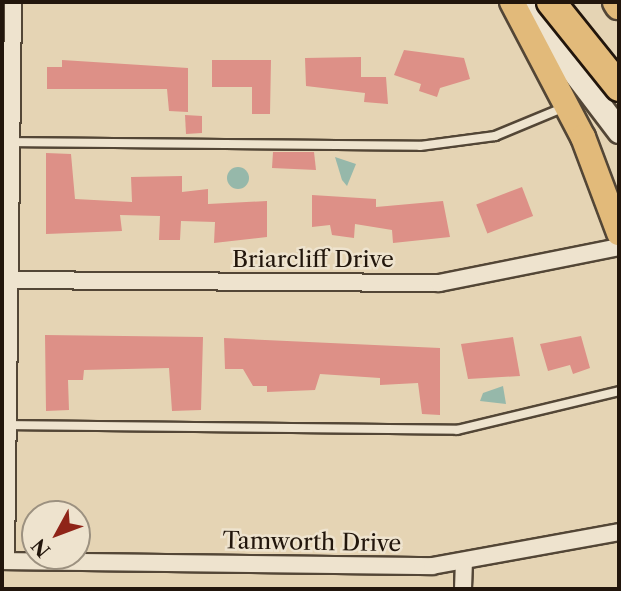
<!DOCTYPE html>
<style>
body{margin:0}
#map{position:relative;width:621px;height:591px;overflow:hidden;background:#e5d4b4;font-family:"Libre Caslon Text",serif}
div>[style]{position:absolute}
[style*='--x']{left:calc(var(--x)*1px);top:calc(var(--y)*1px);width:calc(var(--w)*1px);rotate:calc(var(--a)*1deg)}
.water>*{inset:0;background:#96b8aa}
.round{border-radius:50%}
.building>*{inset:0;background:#dd9087;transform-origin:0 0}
.roads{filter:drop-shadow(2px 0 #534636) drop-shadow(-2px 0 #534636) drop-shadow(0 2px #534636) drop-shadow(0 -2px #534636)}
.service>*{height:8px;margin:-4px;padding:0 4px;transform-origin:4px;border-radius:4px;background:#eee3ce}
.minor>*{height:16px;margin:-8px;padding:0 8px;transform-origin:8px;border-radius:8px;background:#eee3ce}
.secondary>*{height:23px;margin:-11.5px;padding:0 11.5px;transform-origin:11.5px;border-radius:11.5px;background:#eee3ce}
.primary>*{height:24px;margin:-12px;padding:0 12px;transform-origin:12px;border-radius:12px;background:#e2ba7a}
.motorway>*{height:28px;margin:-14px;padding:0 14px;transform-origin:14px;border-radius:14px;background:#e2ba7a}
.bridges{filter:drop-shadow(2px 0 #22160c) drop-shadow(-2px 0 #22160c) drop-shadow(0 2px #22160c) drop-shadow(0 -2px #22160c)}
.motorway-bridge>*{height:28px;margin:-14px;padding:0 14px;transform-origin:14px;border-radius:14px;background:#e2ba7a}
span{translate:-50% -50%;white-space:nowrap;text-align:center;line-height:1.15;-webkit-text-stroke:5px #eee3ce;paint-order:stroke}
.street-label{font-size:23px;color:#22160c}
.frame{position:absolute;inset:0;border:4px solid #22160c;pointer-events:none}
.north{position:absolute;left:21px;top:500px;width:70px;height:70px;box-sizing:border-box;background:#eee3ce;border:2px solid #9c9180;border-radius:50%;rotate:229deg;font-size:19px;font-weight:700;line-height:28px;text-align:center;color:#22160c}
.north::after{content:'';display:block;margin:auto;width:24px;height:32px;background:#8f2418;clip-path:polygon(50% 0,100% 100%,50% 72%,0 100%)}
</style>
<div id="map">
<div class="water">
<div style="clip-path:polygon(335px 157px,356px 164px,347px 186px,342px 180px)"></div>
<div class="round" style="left:227px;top:167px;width:22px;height:22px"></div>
<div style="clip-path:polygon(503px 386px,506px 404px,480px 401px,483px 393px)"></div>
</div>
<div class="building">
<div style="clip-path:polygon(404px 50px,464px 58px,470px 79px,440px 88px,437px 97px,419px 91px,421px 84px,394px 75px)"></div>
<div style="clip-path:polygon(361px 57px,361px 77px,386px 77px,388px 104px,364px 102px,365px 93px,306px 86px,305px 58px)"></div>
<div style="clip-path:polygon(62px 60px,188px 68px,188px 112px,169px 111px,167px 89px,47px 89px,47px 67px,62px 67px)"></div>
<div style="clip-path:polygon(212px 60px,271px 60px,270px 114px,252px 114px,252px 87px,212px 87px)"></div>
<div style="clip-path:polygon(185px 115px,202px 116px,202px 133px,186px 134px)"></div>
<div style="clip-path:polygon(273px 152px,314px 152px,316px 170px,272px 168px)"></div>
<div style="clip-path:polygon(46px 153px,71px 154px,75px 199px,132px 202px,131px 177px,182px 176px,182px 192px,208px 189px,208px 204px,267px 201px,267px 237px,214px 243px,215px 222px,181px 221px,180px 240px,159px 240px,160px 216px,120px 215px,122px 231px,46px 234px)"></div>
<div style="left:522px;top:187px;width:31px;height:49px;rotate:69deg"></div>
<div style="clip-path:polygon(312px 195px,376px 199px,376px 207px,443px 201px,450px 237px,393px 243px,392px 230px,355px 224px,354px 238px,332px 235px,330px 225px,312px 227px)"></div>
<div style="clip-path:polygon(45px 335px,203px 337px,201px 410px,172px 411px,169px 368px,84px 370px,83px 380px,68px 380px,69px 410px,46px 411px)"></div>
<div style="clip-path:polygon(581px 336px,590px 368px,573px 374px,570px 365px,548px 371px,540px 344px)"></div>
<div style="clip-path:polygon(513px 337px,520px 376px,468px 379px,461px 344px)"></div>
<div style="clip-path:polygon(224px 338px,440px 348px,440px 415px,422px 414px,418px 383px,380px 385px,380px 378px,320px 374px,315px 390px,267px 392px,267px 386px,253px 386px,243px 369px,225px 369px)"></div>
</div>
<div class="roads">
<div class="service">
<div style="--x:2;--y:142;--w:418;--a:0.5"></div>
<div style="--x:420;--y:146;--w:76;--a:-7.6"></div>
<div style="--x:495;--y:136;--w:76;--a:-22.5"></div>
<div style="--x:5;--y:425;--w:452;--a:0.6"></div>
<div style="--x:457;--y:430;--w:167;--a:-13.5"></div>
</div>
<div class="minor">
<div style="--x:2;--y:280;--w:437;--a:0.4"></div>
<div style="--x:439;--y:283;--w:184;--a:-11.3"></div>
<div style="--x:2;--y:561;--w:430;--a:0.7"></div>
<div style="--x:432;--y:566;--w:190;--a:-10.3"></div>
<div style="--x:6;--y:561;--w:559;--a:-89.28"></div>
<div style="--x:463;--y:589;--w:26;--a:-88"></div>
</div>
<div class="secondary">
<div style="--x:521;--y:2;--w:162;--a:52.8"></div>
</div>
<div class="primary">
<div style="--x:512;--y:2;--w:153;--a:62.3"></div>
<div style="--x:583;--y:137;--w:103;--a:69.4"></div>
</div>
<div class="motorway">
<div style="--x:617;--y:2;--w:4;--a:56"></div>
</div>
</div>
<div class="bridges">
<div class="motorway-bridge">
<div style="--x:551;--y:2;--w:109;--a:51.3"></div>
</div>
</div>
<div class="street-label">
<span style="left:313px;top:259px">Briarcliff Drive</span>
<span style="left:312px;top:542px;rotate:1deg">Tamworth Drive</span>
</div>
<div class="frame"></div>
<div class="north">N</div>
</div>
